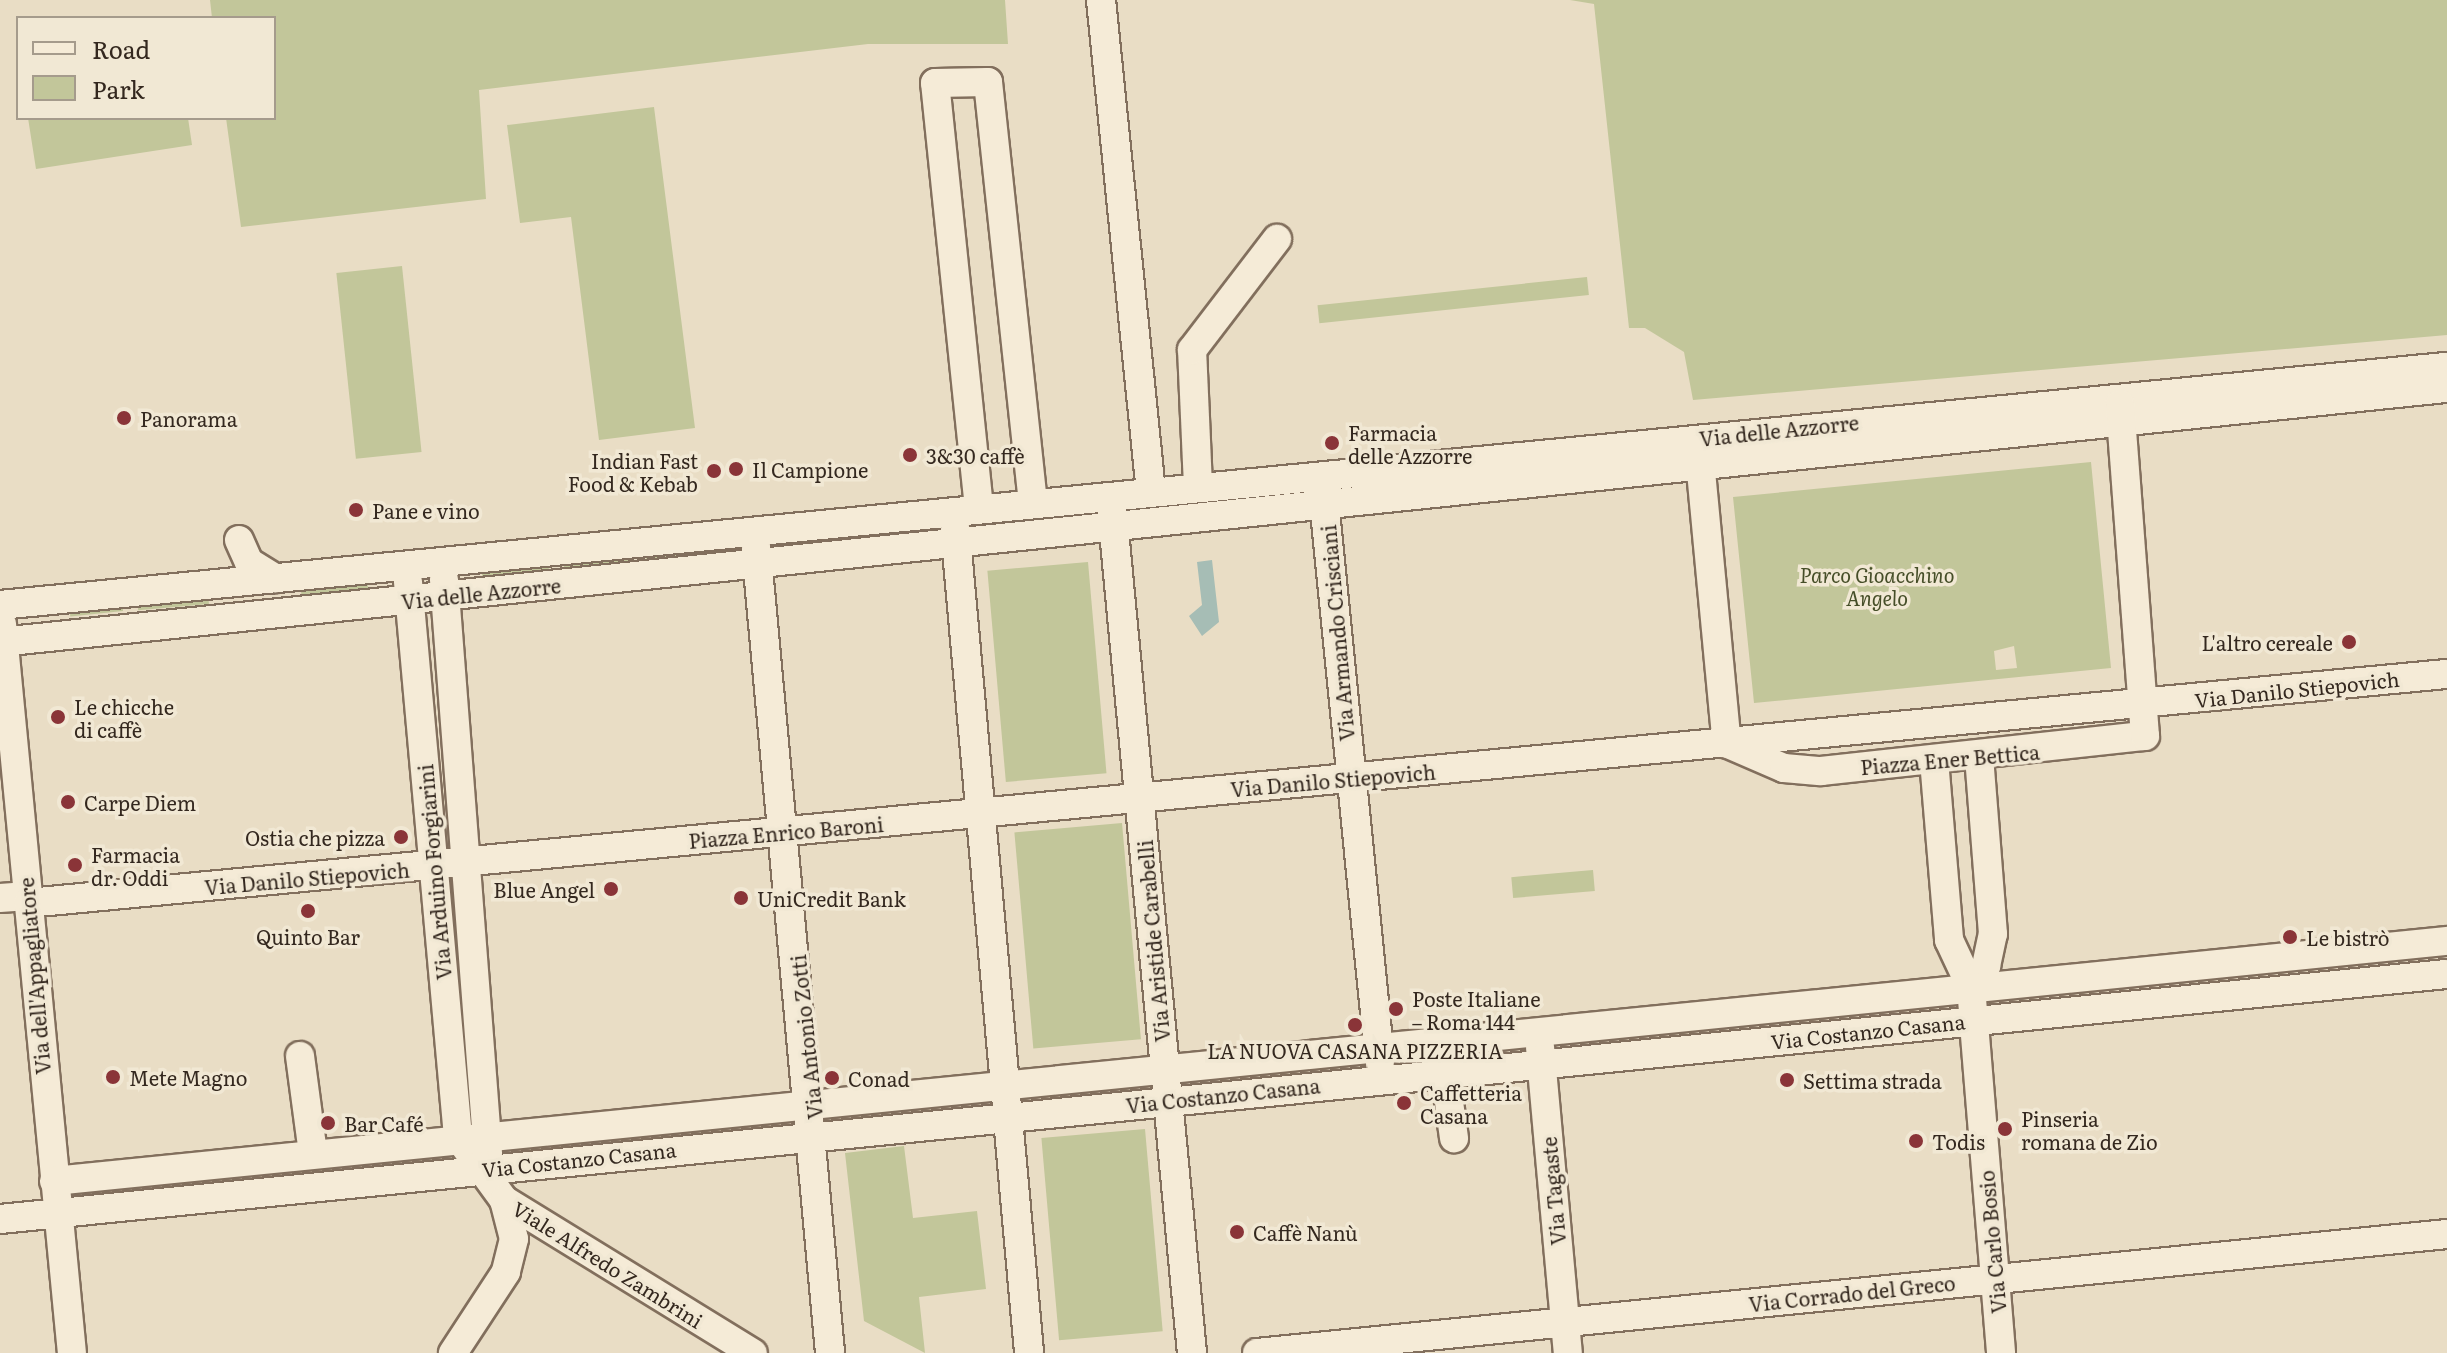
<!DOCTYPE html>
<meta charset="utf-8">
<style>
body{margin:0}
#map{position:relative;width:2447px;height:1353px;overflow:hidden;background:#e9ddc5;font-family:Literata,serif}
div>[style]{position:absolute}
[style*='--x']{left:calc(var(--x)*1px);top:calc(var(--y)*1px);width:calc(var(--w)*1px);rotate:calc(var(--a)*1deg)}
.green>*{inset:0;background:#c2c69a;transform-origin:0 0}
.water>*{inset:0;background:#a6bdb5}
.roads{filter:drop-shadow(2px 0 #826f5d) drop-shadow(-2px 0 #826f5d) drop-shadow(0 2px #826f5d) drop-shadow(0 -2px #826f5d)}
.minor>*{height:28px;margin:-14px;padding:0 14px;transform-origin:14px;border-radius:14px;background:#f5ebd7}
.dots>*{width:22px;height:22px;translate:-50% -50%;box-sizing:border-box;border:4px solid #f1e8d4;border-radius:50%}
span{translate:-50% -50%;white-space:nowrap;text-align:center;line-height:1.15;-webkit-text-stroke:7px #f1e8d4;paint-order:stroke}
.poi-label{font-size:20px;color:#34281f}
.left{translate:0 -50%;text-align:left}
.right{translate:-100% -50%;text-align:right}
.street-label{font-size:20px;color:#34281f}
.park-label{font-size:20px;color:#464e28;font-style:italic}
.legend{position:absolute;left:16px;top:16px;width:260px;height:104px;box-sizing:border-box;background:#f1e8d4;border:2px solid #a59b8c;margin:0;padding:10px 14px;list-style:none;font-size:24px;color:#34281f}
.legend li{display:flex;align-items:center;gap:16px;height:40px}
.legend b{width:40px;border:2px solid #a59b8c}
</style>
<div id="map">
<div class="green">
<div style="clip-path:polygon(210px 0,1005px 0,1008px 44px,868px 44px,479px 90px,486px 199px,241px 227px,226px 118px,274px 118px,274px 18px,212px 18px)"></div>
<div style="clip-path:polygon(1570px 0,2447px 0,2447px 335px,1693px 400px,1684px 352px,1645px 328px,1629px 328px,1594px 4px)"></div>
<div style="clip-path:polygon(654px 107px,695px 428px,599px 440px,571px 217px,520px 223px,507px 125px)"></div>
<div style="clip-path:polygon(28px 118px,188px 118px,192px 145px,36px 169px)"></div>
<div style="left:402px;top:266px;width:187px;height:66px;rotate:84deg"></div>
<div style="left:1587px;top:277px;width:18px;height:271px;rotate:84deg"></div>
<div style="clip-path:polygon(evenodd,2091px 462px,2111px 668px,1754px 703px,1733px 497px,2091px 462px,2014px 646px,2017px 668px,1996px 670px,1994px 651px,2014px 646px)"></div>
<div style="left:885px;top:527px;width:10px;height:81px;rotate:84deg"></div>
<div style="left:704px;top:545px;width:10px;height:59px;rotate:84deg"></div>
<div style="left:631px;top:553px;width:10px;height:68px;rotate:84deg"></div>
<div style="left:548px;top:561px;width:10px;height:67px;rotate:84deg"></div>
<div style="left:1088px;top:562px;width:212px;height:101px;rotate:85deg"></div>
<div style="left:367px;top:578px;width:10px;height:67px;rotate:84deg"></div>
<div style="left:208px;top:593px;width:11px;height:71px;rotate:85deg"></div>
<div style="left:122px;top:601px;width:10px;height:53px;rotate:84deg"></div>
<div style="left:1122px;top:823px;width:217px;height:108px;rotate:85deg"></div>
<div style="left:1593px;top:870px;width:21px;height:82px;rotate:85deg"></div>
<div style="left:1145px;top:1129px;width:203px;height:104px;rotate:85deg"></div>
<div style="clip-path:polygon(904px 1146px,913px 1218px,977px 1211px,986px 1289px,919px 1297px,925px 1353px,864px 1321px,845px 1153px)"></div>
</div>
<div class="water">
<div style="clip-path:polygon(1212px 560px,1219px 622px,1202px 636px,1189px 616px,1202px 605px,1197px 562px)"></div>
</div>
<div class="roads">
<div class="minor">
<div style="--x:1101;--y:0;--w:494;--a:84.2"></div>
<div style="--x:1699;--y:450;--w:295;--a:84.6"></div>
<div style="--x:1198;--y:486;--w:136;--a:-92.5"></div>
<div style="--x:1192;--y:350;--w:140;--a:-52.6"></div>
<div style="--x:1323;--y:491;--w:574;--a:84.3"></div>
<div style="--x:979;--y:508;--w:427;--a:-95.9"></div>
<div style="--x:935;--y:83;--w:53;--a:-1.1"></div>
<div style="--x:988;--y:82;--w:423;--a:83.9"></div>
<div style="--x:1112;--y:510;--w:847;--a:84.58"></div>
<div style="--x:955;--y:528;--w:828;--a:84.87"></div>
<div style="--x:239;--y:540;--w:24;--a:66"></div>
<div style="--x:249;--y:562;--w:31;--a:32"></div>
<div style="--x:756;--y:547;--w:809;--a:84.75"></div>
<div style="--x:444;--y:580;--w:575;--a:85.61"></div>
<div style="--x:408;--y:582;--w:557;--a:84.85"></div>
<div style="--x:458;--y:1137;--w:78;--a:53.9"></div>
<div style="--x:504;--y:1200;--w:40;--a:75.6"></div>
<div style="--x:514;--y:1239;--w:34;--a:104"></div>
<div style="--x:506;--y:1272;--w:97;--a:123.2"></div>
<div style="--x:0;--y:605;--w:2459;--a:-5.56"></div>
<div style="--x:2;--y:624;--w:732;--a:84.52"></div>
<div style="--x:0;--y:642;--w:2460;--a:-5.93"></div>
<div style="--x:1728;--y:744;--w:61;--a:23.2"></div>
<div style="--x:1784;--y:768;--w:37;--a:5"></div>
<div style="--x:1821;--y:771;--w:326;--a:-6.2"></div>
<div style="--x:2145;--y:736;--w:333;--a:-94.3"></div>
<div style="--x:1934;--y:760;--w:181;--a:85.2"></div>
<div style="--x:1949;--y:940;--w:52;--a:64.9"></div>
<div style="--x:1971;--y:987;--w:367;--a:85.3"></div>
<div style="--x:0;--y:898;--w:28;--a:-4"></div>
<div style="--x:28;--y:903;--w:2430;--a:-5.41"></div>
<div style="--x:1971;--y:987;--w:26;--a:-54"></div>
<div style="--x:1986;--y:966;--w:33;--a:-78"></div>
<div style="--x:1993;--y:934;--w:179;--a:-94.5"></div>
<div style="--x:1540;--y:1047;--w:307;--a:84.8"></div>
<div style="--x:300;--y:1056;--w:98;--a:82.4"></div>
<div style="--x:1445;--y:1073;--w:66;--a:82.1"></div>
<div style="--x:54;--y:1181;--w:2405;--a:-5.73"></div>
<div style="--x:504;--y:1200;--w:292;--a:31.6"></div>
<div style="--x:0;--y:1219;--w:2459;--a:-5.72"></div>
<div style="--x:1257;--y:1353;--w:1196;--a:-5.71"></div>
</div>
</div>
<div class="dots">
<div style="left:124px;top:418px;background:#8a3438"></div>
<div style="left:1332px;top:443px;background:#8a3438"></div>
<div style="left:910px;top:455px;background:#8a3438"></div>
<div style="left:736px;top:469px;background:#8a3438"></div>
<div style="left:714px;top:471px;background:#8a3438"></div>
<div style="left:356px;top:510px;background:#8a3438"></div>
<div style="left:2349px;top:642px;background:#8a3438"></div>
<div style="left:58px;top:717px;background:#8a3438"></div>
<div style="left:68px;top:802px;background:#8a3438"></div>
<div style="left:401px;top:837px;background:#8a3438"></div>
<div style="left:75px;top:865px;background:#8a3438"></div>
<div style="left:611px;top:889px;background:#8a3438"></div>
<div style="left:741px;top:898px;background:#8a3438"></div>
<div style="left:308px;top:911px;background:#8a3438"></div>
<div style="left:2290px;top:937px;background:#8a3438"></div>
<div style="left:1396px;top:1009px;background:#8a3438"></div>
<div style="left:1355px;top:1025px;background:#8a3438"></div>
<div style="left:113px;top:1077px;background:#8a3438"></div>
<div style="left:832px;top:1078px;background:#8a3438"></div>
<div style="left:1787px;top:1080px;background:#8a3438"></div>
<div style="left:1404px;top:1103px;background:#8a3438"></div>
<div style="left:328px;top:1123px;background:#8a3438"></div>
<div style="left:2005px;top:1129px;background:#8a3438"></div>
<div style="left:1916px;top:1141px;background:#8a3438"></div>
<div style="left:1237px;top:1232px;background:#8a3438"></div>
</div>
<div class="poi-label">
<span class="left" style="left:140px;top:418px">Panorama</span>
<span class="left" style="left:1348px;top:444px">Farmacia<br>delle Azzorre</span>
<span class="left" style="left:926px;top:455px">3&amp;30 caffè</span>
<span class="right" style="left:698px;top:472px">Indian Fast<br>Food &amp; Kebab</span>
<span class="left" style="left:752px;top:469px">Il Campione</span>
<span class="left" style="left:372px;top:510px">Pane e vino</span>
<span class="right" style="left:2333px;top:642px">L'altro cereale</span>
<span class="left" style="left:74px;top:718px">Le chicche<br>di caffè</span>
<span class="left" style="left:84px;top:802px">Carpe Diem</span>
<span class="right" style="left:385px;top:837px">Ostia che pizza</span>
<span class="left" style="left:91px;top:866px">Farmacia<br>dr. Oddi</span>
<span class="right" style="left:595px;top:889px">Blue Angel</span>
<span class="left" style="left:757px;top:898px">UniCredit Bank</span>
<span style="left:308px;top:936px">Quinto Bar</span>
<span class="left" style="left:2306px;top:937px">Le bistrò</span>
<span class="left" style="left:1412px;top:1010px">Poste Italiane<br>– Roma 144</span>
<span style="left:1355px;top:1050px">LA NUOVA CASANA PIZZERIA</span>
<span class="left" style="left:129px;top:1077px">Mete Magno</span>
<span class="left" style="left:848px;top:1078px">Conad</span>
<span class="left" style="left:1803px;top:1080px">Settima strada</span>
<span class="left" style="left:1420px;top:1104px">Caffetteria<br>Casana</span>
<span class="left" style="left:2021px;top:1130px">Pinseria<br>romana de Zio</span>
<span class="left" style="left:344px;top:1123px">Bar Café</span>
<span class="left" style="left:1932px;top:1141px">Todis</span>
<span class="left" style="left:1253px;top:1232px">Caffè Nanù</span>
</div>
<div class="street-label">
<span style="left:1779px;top:430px;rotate:-6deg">Via delle Azzorre</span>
<span style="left:481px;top:593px;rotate:-6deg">Via delle Azzorre</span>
<span style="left:1337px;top:633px;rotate:-95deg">Via Armando Crisciani</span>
<span style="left:2297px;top:689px;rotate:-6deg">Via Danilo Stiepovich</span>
<span style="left:1950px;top:759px;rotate:-5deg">Piazza Ener Bettica</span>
<span style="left:1333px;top:780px;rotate:-5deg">Via Danilo Stiepovich</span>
<span style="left:786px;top:832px;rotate:-5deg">Piazza Enrico Baroni</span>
<span style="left:434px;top:872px;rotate:-95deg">Via Arduino Forgiarini</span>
<span style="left:307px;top:878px;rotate:-5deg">Via Danilo Stiepovich</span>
<span style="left:1153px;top:941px;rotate:-95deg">Via Aristide Carabelli</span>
<span style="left:34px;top:976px;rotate:-95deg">Via dell'Appagliatore</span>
<span style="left:1868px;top:1031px;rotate:-6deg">Via Costanzo Casana</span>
<span style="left:806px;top:1037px;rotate:-96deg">Via Antonio Zotti</span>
<span style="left:1223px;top:1095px;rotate:-6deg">Via Costanzo Casana</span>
<span style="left:579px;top:1159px;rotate:-6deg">Via Costanzo Casana</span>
<span style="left:1553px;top:1191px;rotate:-95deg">Via Tagaste</span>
<span style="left:1992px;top:1242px;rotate:-95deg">Via Carlo Bosio</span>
<span style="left:608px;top:1264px;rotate:32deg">Viale Alfredo Zambrini</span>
<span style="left:1852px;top:1293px;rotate:-6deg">Via Corrado del Greco</span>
</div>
<div class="park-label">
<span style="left:1877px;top:586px">Parco Gioacchino<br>Angelo</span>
</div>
<ul class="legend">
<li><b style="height:10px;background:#f5ebd7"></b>Road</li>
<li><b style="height:22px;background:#c2c69a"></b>Park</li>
</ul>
</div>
